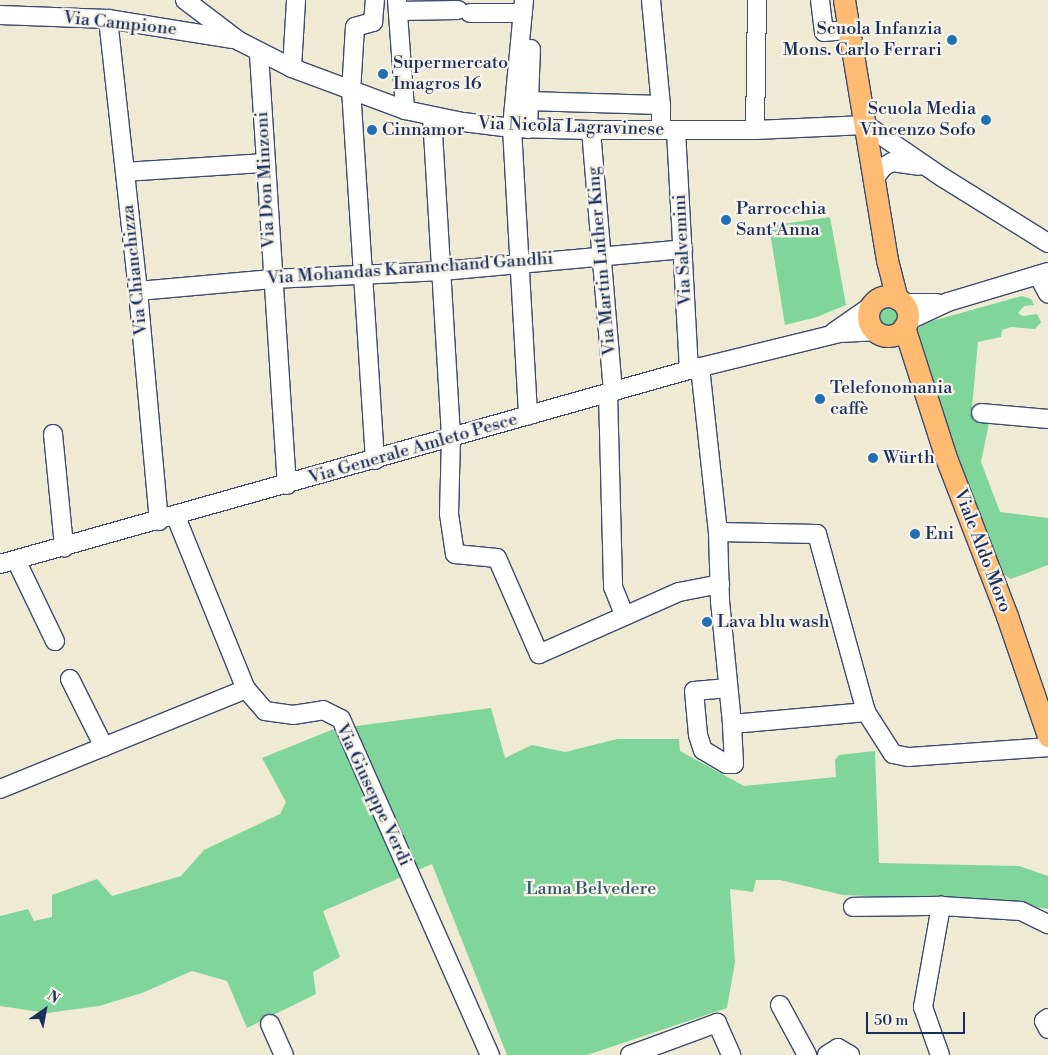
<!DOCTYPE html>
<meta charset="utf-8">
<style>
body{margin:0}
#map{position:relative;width:1048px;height:1055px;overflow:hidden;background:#efead3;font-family:"Libre Bodoni",serif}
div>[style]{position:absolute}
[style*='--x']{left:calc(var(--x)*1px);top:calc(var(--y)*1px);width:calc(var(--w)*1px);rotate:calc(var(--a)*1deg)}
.green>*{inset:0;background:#80d69a}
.round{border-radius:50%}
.roads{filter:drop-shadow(1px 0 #3b4b70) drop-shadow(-1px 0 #3b4b70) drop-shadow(0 1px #3b4b70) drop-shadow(0 -1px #3b4b70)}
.minor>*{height:18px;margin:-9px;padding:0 9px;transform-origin:9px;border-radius:9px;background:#fff}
.major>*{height:21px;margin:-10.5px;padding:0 10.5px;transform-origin:10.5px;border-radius:10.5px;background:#ffbb71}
.major>.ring{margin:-10.5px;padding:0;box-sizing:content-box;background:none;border:21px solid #ffbb71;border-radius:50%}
.dots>*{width:14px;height:14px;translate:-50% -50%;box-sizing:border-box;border:2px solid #f7f3e8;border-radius:50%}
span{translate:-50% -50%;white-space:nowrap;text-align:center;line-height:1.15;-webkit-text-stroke:4.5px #f7f3e8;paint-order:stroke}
.street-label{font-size:18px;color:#1b2f5e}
.poi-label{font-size:18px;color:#1b2f5e}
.right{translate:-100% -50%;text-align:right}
.left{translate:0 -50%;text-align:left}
.park-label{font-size:18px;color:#34596d}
.north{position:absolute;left:20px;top:985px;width:50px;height:50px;-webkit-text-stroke:4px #f7f3e8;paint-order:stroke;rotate:33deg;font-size:14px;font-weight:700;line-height:20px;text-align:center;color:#1b2f5e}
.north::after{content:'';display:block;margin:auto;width:18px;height:22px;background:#1b2f5e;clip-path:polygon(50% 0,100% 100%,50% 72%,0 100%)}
.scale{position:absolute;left:866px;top:1012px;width:99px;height:22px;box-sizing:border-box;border:2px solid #1b2f5e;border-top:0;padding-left:6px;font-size:15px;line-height:18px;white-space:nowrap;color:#1b2f5e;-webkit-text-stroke:4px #f7f3e8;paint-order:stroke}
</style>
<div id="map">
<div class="green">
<div style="clip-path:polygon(830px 217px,846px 305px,817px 317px,785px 325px,769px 226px)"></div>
<div style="clip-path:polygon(1022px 296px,1031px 299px,1034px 305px,1024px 306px,1018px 313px,1023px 316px,1037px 314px,1041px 322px,1035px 329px,1011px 327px,1002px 330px,1001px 337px,978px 342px,972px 407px,973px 421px,989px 423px,981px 462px,1000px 512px,1048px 518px,1048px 565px,1011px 579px,1003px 574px,999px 567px,935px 393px,916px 330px,925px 323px)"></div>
<div class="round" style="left:875px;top:304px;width:24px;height:24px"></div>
<div style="clip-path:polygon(491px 708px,505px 758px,532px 745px,565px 752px,617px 739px,679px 739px,680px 751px,744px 786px,836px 777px,835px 760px,839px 755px,875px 751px,879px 863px,1019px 866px,1048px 876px,1048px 909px,998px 901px,843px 895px,780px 880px,756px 880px,753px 892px,730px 889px,735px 962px,727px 1008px,587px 1055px,507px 1055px,432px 864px,323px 911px,340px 957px,313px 972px,316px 994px,247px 1028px,227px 981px,192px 971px,142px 993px,99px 1006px,47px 1013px,0 1006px,0 916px,28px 909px,34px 921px,52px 917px,52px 895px,97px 879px,112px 896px,181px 876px,204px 850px,280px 814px,286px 802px,262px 758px,334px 729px)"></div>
</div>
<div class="roads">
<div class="minor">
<div style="--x:185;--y:0;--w:68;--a:37.2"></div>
<div style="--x:239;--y:41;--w:59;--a:27"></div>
<div style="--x:292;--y:68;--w:121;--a:20.4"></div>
<div style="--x:405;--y:110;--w:59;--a:11.7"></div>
<div style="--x:463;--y:122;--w:49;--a:7"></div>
<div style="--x:512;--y:128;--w:79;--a:1.5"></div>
<div style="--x:591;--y:130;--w:164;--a:0"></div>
<div style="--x:755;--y:130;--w:111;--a:-2.6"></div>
<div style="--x:866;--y:125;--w:92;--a:34.4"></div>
<div style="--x:942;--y:177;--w:125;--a:31.9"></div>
<div style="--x:397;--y:0;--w:110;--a:85.8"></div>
<div style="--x:524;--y:0;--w:129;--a:95.4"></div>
<div style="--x:512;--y:128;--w:288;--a:86.8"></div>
<div style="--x:651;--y:0;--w:105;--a:84.6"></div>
<div style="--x:820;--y:0;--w:32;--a:83"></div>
<div style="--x:824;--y:32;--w:24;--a:-5"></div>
<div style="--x:398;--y:11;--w:60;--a:-1"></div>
<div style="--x:470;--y:13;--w:53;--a:0"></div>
<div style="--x:0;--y:15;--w:108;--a:2.1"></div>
<div style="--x:108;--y:19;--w:125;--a:9.2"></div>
<div style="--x:108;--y:19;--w:274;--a:83.7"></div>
<div style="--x:138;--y:291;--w:231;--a:84.8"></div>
<div style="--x:259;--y:54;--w:432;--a:86.3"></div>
<div style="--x:292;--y:68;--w:68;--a:-86.6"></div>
<div style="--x:527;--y:101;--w:134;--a:1.7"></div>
<div style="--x:661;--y:105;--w:25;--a:90"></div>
<div style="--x:432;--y:116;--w:323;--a:86.6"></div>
<div style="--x:451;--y:438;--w:76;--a:91.5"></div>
<div style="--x:449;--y:514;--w:40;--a:81.5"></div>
<div style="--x:455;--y:554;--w:42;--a:5.4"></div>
<div style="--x:497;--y:558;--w:105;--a:66.4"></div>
<div style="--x:539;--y:654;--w:153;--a:-23.9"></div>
<div style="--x:679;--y:592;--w:42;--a:-11"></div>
<div style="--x:528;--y:129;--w:80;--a:-87.9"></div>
<div style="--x:591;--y:130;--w:263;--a:85.2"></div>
<div style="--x:755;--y:130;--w:130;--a:-89.1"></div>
<div style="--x:676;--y:131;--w:239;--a:86.9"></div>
<div style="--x:125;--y:172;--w:140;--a:-3.7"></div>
<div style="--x:874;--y:179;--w:15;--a:-53"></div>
<div style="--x:883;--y:167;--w:10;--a:-29"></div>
<div style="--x:892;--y:162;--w:27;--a:8"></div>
<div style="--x:1038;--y:275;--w:21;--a:62"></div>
<div style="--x:138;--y:291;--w:135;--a:-5.1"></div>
<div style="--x:272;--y:279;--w:171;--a:-2.7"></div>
<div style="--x:443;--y:271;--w:241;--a:-5.2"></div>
<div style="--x:902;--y:303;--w:35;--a:0"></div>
<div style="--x:907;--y:321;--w:45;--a:-24.9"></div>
<div style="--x:948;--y:302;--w:104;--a:-16.7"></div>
<div style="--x:834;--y:332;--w:44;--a:-34.8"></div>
<div style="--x:700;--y:367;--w:166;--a:83.8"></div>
<div style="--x:718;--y:532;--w:99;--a:1.2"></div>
<div style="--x:817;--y:534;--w:185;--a:74.6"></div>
<div style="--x:866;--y:712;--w:50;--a:57.3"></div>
<div style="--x:893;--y:754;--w:16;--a:11"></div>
<div style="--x:909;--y:757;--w:139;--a:-4.1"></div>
<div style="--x:608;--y:393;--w:194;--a:88.5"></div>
<div style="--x:613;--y:587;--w:31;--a:68"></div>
<div style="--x:981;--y:413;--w:67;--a:5.1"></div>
<div style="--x:53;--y:434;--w:114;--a:84.4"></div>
<div style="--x:375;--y:460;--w:369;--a:-93.7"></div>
<div style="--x:351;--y:92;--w:65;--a:-86.5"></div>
<div style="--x:355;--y:27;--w:19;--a:-16"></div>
<div style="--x:373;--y:22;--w:22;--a:-85"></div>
<div style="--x:176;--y:517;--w:186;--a:67.9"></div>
<div style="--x:246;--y:689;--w:29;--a:49"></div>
<div style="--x:265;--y:711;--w:28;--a:8"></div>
<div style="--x:293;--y:715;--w:30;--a:-9"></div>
<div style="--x:323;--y:710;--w:20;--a:27"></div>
<div style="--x:341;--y:719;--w:368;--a:66.1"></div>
<div style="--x:718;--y:532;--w:69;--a:88.3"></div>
<div style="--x:720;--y:601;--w:124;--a:84.4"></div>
<div style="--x:732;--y:724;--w:135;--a:-5.1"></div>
<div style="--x:16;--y:560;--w:90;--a:64.3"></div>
<div style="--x:0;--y:564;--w:716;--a:-15.73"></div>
<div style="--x:689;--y:370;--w:155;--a:-13.8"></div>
<div style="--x:840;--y:333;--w:35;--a:-3"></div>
<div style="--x:70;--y:679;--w:76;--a:63.4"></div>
<div style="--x:728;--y:688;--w:34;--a:175"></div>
<div style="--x:694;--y:691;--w:44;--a:84.8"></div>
<div style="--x:698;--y:735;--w:16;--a:72"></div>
<div style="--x:703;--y:750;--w:27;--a:31"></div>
<div style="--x:726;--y:764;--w:8;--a:0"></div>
<div style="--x:734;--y:764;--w:40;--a:-92.9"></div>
<div style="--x:0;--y:789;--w:266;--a:-22.1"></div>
<div style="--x:853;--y:907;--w:88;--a:-0.7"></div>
<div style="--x:780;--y:1005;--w:57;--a:61.6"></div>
<div style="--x:1048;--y:1018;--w:5;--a:143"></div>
<div style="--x:1044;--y:1021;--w:9;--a:63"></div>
<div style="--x:270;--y:1024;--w:34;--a:66"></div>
<div style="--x:630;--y:1055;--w:93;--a:-20.2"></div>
<div style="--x:717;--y:1023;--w:35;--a:66"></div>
<div style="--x:827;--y:1055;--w:13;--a:-32"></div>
<div style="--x:838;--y:1048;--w:14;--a:30"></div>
<div style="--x:940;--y:1055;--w:51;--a:-109.5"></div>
<div style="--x:923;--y:1007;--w:103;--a:-79.9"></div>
<div style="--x:941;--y:906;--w:80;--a:3.6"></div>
<div style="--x:1021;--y:911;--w:30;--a:26"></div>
</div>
<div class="major">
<div style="--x:844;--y:0;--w:264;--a:80.6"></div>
<div style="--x:887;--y:260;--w:40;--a:75.6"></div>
<div class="ring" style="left:868px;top:296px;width:19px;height:19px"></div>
<div style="--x:904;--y:327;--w:134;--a:72.2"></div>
<div style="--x:945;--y:455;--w:173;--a:68.9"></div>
<div style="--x:1007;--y:616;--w:127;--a:71.1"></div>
</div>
</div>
<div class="dots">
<div style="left:952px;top:40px;background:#1f6fb2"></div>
<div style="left:383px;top:74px;background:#1f6fb2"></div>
<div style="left:986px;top:120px;background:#1f6fb2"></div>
<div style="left:372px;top:130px;background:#1f6fb2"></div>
<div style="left:726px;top:220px;background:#1f6fb2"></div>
<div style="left:820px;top:399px;background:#1f6fb2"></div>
<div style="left:873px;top:458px;background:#1f6fb2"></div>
<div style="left:915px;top:534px;background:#1f6fb2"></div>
<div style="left:707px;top:622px;background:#1f6fb2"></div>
</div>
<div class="street-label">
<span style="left:120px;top:24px;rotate:6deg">Via Campione</span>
<span style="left:571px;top:127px;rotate:2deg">Via Nicola Lagravinese</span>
<span style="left:266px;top:180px;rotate:-93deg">Via Don Minzoni</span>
<span style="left:683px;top:250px;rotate:-93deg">Via Salvemini</span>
<span style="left:602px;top:261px;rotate:-95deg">Via Martin Luther King</span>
<span style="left:410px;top:269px;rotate:-4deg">Via Mohandas Karamchand Gandhi</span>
<span style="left:135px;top:270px;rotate:-96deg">Via Chianchizza</span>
<span style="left:413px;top:449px;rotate:-16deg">Via Generale Amleto Pesce</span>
<span style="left:982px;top:551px;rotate:69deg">Viale Aldo Moro</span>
<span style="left:373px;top:795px;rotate:65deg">Via Giuseppe Verdi</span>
</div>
<div class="poi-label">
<span class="right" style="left:942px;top:40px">Scuola Infanzia<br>Mons. Carlo Ferrari</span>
<span class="left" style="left:393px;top:74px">Supermercato<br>Imagros 16</span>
<span class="right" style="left:976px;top:120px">Scuola Media<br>Vincenzo Sofo</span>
<span class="left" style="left:382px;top:130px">Cinnamor</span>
<span class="left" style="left:736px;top:220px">Parrocchia<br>Sant'Anna</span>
<span class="left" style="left:830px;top:399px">Telefonomania<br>caffè</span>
<span class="left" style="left:883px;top:458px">Würth</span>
<span class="left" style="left:925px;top:534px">Eni</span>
<span class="left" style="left:717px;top:622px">Lava blu wash</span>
</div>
<div class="park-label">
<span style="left:591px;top:889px">Lama Belvedere</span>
</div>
<div class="north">N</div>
<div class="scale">50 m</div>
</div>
